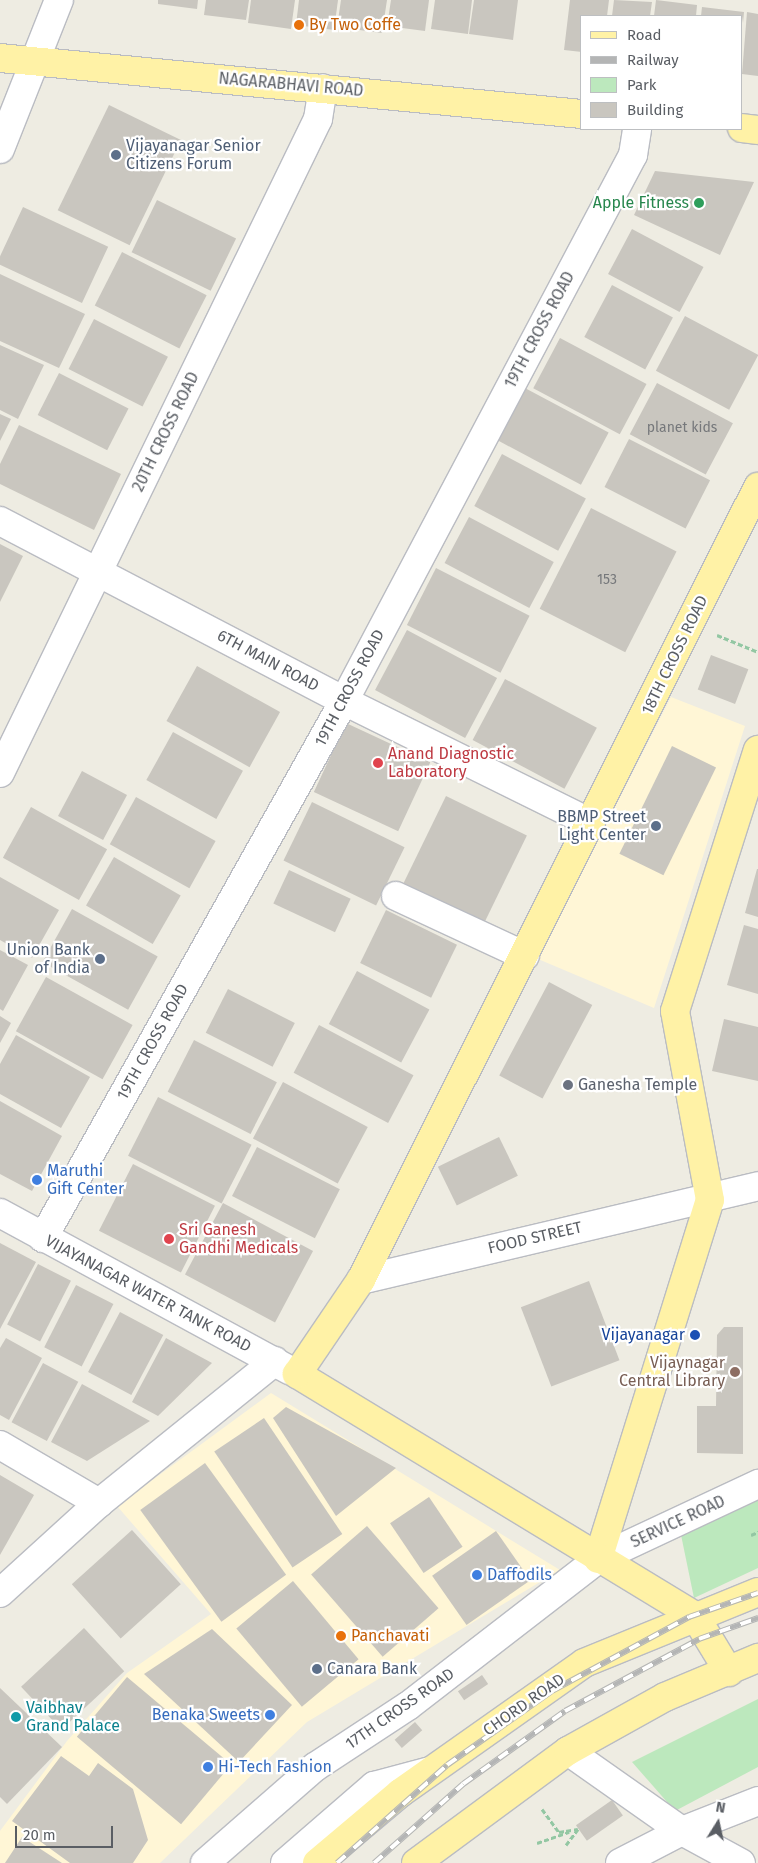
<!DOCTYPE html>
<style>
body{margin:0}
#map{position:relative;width:758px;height:1863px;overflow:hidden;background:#eeece2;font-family:"Fira Sans",sans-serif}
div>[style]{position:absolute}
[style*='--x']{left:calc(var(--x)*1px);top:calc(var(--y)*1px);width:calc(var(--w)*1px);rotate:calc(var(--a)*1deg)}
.commercial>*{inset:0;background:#fff6d6}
.green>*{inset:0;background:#bce8bd}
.building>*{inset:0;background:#c9c6bf;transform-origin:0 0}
.path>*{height:3px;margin-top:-1.5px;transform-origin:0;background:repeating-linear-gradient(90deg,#93c7a3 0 5px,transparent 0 7.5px)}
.roads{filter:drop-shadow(1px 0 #babcc2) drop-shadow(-1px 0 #babcc2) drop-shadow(0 1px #babcc2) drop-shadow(0 -1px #babcc2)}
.minor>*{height:28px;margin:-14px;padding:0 14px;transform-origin:14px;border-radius:14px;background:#fff}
.major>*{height:28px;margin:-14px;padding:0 14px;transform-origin:14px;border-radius:14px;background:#fff2a6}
.rail>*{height:5.5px;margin-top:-2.75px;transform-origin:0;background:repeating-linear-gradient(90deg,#fff 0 11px,#b4b5b5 0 22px);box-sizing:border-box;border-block:1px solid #b4b5b5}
.dots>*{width:14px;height:14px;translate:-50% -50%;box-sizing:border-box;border:2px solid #fff;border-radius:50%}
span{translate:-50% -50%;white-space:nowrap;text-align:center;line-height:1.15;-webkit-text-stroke:4.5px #fff;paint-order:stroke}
.number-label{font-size:14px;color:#76787b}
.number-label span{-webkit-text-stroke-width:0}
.food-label{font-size:16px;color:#c56008}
.left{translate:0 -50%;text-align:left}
.street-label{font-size:16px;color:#5a5e64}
.service-label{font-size:16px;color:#4e5e75}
.right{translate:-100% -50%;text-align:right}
.leisure-label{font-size:16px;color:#27864d}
.health-label{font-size:16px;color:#be3a42}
.worship-label{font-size:16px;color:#5b616d}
.shop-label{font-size:16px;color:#366cbe}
.transit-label{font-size:16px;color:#164399}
.education-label{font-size:16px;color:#785e54}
.culture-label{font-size:16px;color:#0d838f}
.legend{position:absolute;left:580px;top:15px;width:162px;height:115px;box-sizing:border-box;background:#fff;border:1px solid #bdbfc1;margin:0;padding:6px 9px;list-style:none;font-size:15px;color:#5a5e64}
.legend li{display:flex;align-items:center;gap:10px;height:25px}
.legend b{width:25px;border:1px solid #bdbfc1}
.north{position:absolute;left:693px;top:1798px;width:50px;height:50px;-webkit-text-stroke:4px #fff;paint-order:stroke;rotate:10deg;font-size:14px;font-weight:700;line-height:20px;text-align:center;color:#5a5e64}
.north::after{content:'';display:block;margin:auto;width:18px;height:22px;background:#5a5e64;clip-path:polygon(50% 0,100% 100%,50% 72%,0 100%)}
.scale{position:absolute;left:15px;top:1826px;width:98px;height:22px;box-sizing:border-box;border:2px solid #5a5e64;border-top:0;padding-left:6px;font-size:15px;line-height:18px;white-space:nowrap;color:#5a5e64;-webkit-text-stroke:4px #fff;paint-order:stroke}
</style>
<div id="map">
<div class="commercial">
<div style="clip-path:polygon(671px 697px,745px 726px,654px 1008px,538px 959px)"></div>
<div style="clip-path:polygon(271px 1393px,560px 1570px,307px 1722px,160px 1863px,0 1863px,0 1831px,67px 1741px,127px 1673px,211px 1614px,117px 1506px)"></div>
</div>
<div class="green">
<div style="clip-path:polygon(758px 1498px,758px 1568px,694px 1598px,680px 1530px)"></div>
<div style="clip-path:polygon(758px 1699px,758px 1767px,675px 1811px,632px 1762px)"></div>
</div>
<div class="building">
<div style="clip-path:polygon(158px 0,198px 0,197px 9px,158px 4px)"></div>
<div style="clip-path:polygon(206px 0,249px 0,246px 20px,204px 15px)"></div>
<div style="clip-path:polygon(251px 0,295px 0,291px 29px,248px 23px)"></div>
<div style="clip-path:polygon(299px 0,338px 0,334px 30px,296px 25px)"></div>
<div style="clip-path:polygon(341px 0,387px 0,382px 33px,337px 27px)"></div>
<div style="clip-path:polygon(391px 0,429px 0,425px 31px,387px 26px)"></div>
<div style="clip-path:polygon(435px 0,472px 0,468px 34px,431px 29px)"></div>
<div style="clip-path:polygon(474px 0,518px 0,513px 40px,469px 34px)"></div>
<div style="clip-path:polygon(570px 0,609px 0,607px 16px,582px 16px,582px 52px,564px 50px)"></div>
<div style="clip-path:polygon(614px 0,652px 2px,650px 16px,612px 16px)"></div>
<div style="clip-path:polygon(656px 0,697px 5px,696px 16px,654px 16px)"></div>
<div style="clip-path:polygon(702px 7px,744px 12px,743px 23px,742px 16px,701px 16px)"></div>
<div style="clip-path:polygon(747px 12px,758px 14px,758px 76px,742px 74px)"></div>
<div style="left:109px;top:105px;width:80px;height:117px;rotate:26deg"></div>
<div style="clip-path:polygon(655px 171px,754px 182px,720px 255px,634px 215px)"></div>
<div style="left:157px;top:200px;width:88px;height:58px;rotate:26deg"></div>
<div style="left:23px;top:207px;width:94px;height:62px;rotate:25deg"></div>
<div style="left:632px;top:229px;width:81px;height:51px;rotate:28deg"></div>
<div style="left:122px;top:252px;width:95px;height:60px;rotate:27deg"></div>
<div style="clip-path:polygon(0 274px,85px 314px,59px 368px,0 341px)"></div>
<div style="left:612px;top:285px;width:69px;height:59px;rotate:28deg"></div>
<div style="left:685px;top:316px;width:83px;height:62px;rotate:28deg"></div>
<div style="left:94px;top:319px;width:83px;height:56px;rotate:27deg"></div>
<div style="left:560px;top:338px;width:98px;height:57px;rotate:28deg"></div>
<div style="clip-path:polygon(0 345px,44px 365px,18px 419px,0 410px)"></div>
<div style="left:59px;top:373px;width:78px;height:47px;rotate:27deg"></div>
<div style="left:657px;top:383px;width:86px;height:58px;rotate:28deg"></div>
<div style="left:523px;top:387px;width:97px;height:59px;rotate:28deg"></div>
<div style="clip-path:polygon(0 414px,11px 419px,0 441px)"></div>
<div style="clip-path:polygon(19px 425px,121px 474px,94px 530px,0 484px,0 464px)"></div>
<div style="left:629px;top:439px;width:91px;height:54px;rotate:27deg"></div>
<div style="left:502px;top:454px;width:95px;height:59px;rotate:28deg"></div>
<div style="left:591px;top:508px;width:96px;height:113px;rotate:27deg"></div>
<div style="left:469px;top:517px;width:96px;height:52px;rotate:28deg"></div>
<div style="clip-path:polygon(0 544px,23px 556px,0 602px)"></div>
<div style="left:436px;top:568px;width:105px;height:64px;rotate:27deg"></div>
<div style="left:407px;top:630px;width:102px;height:68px;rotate:28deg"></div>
<div style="left:711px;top:655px;width:40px;height:37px;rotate:21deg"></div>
<div style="left:197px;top:666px;width:95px;height:63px;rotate:29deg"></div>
<div style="left:505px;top:679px;width:104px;height:69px;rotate:28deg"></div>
<div style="left:346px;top:723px;width:93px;height:76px;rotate:25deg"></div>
<div style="left:173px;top:732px;width:80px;height:55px;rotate:29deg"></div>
<div style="left:672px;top:746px;width:49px;height:120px;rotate:26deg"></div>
<div style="left:82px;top:771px;width:51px;height:51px;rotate:28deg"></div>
<div style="left:446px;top:796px;width:90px;height:109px;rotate:26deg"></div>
<div style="left:136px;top:797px;width:91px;height:54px;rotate:29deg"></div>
<div style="left:312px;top:802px;width:103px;height:65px;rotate:26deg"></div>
<div style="left:31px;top:807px;width:87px;height:58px;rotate:29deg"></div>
<div style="left:114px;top:857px;width:77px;height:56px;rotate:30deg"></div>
<div style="clip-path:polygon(757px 869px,758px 869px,758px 917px,745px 913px)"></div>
<div style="left:289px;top:870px;width:68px;height:37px;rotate:25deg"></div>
<div style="clip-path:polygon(0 877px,59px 910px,32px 958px,0 940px)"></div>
<div style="left:72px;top:909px;width:98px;height:61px;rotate:29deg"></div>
<div style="left:386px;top:910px;width:79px;height:59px;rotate:26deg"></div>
<div style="clip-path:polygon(744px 925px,758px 929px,758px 994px,727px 985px)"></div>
<div style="clip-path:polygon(0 950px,28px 965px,3px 1011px,0 1009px)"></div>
<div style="left:357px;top:971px;width:82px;height:60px;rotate:28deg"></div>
<div style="left:46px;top:977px;width:99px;height:62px;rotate:29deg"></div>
<div style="left:549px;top:982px;width:49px;height:106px;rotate:28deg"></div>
<div style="left:228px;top:989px;width:75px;height:49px;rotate:27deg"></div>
<div style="clip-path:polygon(0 1016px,11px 1023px,0 1043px)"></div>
<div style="clip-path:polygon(724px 1019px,758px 1027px,758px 1081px,712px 1071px)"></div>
<div style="left:319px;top:1025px;width:107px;height:54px;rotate:28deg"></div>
<div style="clip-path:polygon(16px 1035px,90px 1077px,61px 1128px,0 1094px,0 1064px)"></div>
<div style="left:194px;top:1040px;width:93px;height:58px;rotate:27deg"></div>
<div style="left:283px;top:1082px;width:96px;height:64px;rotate:28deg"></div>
<div style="left:158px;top:1097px;width:105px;height:66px;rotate:27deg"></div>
<div style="clip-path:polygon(0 1101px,62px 1136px,32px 1191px,0 1174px)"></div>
<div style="left:499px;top:1137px;width:43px;height:68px;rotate:64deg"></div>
<div style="left:257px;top:1147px;width:93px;height:55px;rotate:27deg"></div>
<div style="left:133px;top:1164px;width:92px;height:75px;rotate:27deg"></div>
<div style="left:223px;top:1203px;width:102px;height:81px;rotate:28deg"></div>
<div style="clip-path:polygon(0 1243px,36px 1262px,0 1329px)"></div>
<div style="left:38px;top:1264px;width:37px;height:68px;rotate:27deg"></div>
<div style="left:589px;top:1281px;width:85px;height:73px;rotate:69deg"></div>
<div style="left:76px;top:1285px;width:42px;height:70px;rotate:27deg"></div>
<div style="left:120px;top:1312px;width:49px;height:68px;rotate:28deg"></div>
<div style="clip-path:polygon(724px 1327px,743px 1327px,743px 1454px,697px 1453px,697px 1406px,716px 1406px,717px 1335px)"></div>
<div style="clip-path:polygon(6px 1338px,42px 1358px,9px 1420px,0 1415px,0 1348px)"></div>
<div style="clip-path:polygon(166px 1338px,212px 1363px,158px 1416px,132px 1402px)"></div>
<div style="left:43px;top:1363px;width:40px;height:67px;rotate:28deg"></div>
<div style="clip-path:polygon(82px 1384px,150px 1421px,87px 1461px,51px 1442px)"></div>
<div style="clip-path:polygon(286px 1407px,396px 1468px,336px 1516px,273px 1418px)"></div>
<div style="left:264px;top:1418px;width:140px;height:60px;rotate:56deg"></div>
<div style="left:205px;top:1463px;width:138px;height:80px;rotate:54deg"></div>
<div style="clip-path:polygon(0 1475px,34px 1495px,0 1555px)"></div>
<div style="left:429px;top:1497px;width:60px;height:47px;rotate:56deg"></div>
<div style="left:367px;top:1526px;width:109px;height:74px;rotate:49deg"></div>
<div style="left:132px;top:1530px;width:73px;height:81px;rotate:48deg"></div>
<div style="left:496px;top:1531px;width:60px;height:78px;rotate:55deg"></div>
<div style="left:293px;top:1581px;width:102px;height:74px;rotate:50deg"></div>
<div style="left:84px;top:1628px;width:59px;height:86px;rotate:47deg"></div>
<div style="clip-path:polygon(212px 1629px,292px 1705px,239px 1762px,144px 1674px)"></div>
<div style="left:482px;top:1675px;width:11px;height:29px;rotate:56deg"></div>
<div style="left:127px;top:1677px;width:136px;height:78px;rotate:40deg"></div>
<div style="clip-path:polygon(0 1688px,62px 1747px,7px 1804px,0 1797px)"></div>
<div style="left:415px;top:1722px;width:11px;height:27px;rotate:49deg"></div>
<div style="clip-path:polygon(61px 1756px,89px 1776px,98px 1763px,133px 1789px,148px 1840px,133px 1863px,70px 1863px,12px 1821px)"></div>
<div style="left:612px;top:1800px;width:19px;height:44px;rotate:55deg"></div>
<div style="clip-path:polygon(22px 1837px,62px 1863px,5px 1863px)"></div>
</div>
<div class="path">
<div style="--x:717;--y:635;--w:44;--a:22.5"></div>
<div style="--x:751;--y:1535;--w:8;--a:-23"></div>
<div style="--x:542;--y:1809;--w:29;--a:54"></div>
<div style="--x:559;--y:1832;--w:19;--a:-9"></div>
<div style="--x:537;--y:1843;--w:34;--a:-19"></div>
<div style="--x:566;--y:1845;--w:20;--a:-53"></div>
</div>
<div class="roads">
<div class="minor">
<div style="--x:0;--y:149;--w:160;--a:-68.4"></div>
<div style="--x:0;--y:521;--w:388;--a:27.6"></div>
<div style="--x:344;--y:701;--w:275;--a:26.3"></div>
<div style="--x:0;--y:773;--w:727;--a:-64.07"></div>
<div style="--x:318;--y:119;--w:31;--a:-81"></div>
<div style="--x:396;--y:896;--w:142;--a:24.9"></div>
<div style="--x:0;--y:1213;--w:329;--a:28.5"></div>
<div style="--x:43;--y:1238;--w:616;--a:-60.73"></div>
<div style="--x:344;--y:701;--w:618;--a:-62.11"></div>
<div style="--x:633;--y:155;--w:26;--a:-81"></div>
<div style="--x:361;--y:1280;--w:408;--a:-13.3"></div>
<div style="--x:0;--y:1445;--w:115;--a:30.4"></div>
<div style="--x:0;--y:1593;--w:134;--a:-42.3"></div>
<div style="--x:99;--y:1503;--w:226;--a:-38.9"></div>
<div style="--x:568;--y:1751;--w:139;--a:35.1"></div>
<div style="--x:682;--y:1831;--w:67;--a:28.5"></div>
<div style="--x:205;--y:1863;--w:146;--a:-41.1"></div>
<div style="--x:315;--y:1767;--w:111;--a:-33.3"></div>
<div style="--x:408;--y:1706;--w:240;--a:-37.7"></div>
<div style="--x:598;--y:1559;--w:177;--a:-25.1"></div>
<div style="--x:285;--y:1863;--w:118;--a:-40.9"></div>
<div style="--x:374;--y:1786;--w:58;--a:-15"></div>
<div style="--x:620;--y:1863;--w:70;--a:-27.3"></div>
<div style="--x:682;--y:1831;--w:82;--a:-21.5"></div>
</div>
<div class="major">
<div style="--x:0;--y:58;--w:585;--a:5.5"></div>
<div style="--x:742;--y:128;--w:16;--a:7"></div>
<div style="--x:598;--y:1559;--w:376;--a:-72.7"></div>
<div style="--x:710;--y:1200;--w:192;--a:-100.5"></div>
<div style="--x:675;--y:1011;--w:274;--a:-72.4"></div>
<div style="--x:729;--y:1672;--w:66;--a:-121.3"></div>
<div style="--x:695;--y:1616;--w:466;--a:-148.7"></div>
<div style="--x:297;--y:1374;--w:114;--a:-55.8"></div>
<div style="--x:361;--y:1280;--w:887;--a:-63.41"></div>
<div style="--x:317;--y:1863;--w:109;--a:-40.1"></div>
<div style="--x:400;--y:1793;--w:225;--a:-35.2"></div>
<div style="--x:584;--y:1663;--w:188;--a:-22.2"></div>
<div style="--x:416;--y:1863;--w:189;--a:-36.4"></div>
<div style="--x:568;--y:1751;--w:111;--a:-29.1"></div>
<div style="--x:665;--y:1697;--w:101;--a:-22.8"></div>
</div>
</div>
<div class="rail">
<div style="--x:337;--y:1863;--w:147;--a:-41.7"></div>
<div style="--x:447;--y:1765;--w:128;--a:-35.2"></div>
<div style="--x:552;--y:1691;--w:156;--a:-28.4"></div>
<div style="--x:689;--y:1617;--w:73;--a:-19.2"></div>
<div style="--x:374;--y:1863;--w:119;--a:-41.6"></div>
<div style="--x:463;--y:1784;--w:125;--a:-35.6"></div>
<div style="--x:565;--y:1711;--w:152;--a:-28.2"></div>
<div style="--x:699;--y:1639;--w:63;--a:-19.6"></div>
</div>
<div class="dots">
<div style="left:299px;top:25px;background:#e8710a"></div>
<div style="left:116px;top:155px;background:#5c6f8a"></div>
<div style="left:699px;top:203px;background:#2e9e5b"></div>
<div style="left:378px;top:763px;background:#e0444e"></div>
<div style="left:656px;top:826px;background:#5c6f8a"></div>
<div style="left:100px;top:959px;background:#5c6f8a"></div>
<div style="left:568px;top:1085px;background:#6b7280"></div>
<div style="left:37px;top:1180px;background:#3f7fe0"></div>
<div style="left:169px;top:1239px;background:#e0444e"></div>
<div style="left:695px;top:1335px;background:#1a4fb4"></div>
<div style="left:735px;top:1372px;background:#8d6e63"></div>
<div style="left:477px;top:1575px;background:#3f7fe0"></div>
<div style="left:341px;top:1636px;background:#e8710a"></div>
<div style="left:317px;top:1669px;background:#5c6f8a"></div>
<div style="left:270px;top:1715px;background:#3f7fe0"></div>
<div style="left:16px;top:1717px;background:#0f9aa8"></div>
<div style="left:208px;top:1767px;background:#3f7fe0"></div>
</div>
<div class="number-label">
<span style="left:682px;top:428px">planet kids</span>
<span style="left:607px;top:580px">153</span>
</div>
<div class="food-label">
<span class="left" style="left:309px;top:25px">By Two Coffe</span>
<span class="left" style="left:351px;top:1636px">Panchavati</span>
</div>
<div class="street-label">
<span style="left:291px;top:85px;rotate:5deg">NAGARABHAVI ROAD</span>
<span style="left:540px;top:330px;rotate:-62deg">19TH CROSS ROAD</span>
<span style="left:166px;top:432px;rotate:-64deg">20TH CROSS ROAD</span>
<span style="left:675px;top:655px;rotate:-64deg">18TH CROSS ROAD</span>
<span style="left:268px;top:661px;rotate:28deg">6TH MAIN ROAD</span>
<span style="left:350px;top:688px;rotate:-62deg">19TH CROSS ROAD</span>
<span style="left:153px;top:1042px;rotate:-61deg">19TH CROSS ROAD</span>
<span style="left:535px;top:1238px;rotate:-13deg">FOOD STREET</span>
<span style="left:148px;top:1294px;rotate:28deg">VIJAYANAGAR WATER TANK ROAD</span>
<span style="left:678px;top:1522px;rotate:-25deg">SERVICE ROAD</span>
<span style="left:524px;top:1705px;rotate:-35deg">CHORD ROAD</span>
<span style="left:400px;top:1709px;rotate:-35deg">17TH CROSS ROAD</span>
</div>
<div class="service-label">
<span class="left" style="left:126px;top:155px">Vijayanagar Senior<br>Citizens Forum</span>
<span class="right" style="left:646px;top:826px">BBMP Street<br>Light Center</span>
<span class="right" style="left:90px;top:959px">Union Bank<br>of India</span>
<span class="left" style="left:327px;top:1669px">Canara Bank</span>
</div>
<div class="leisure-label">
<span class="right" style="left:689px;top:203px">Apple Fitness</span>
</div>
<div class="health-label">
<span class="left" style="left:388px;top:763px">Anand Diagnostic<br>Laboratory</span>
<span class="left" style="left:179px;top:1239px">Sri Ganesh<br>Gandhi Medicals</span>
</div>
<div class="worship-label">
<span class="left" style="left:578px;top:1085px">Ganesha Temple</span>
</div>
<div class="shop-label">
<span class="left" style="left:47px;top:1180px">Maruthi<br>Gift Center</span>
<span class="left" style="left:487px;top:1575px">Daffodils</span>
<span class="right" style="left:260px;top:1715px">Benaka Sweets</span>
<span class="left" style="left:218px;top:1767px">Hi-Tech Fashion</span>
</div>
<div class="transit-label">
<span class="right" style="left:685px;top:1335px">Vijayanagar</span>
</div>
<div class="education-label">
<span class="right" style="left:725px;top:1372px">Vijaynagar<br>Central Library</span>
</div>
<div class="culture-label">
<span class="left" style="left:26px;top:1717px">Vaibhav<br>Grand Palace</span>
</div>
<ul class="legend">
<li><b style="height:6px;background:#fff2a6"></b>Road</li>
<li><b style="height:6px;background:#b4b5b5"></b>Railway</li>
<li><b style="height:14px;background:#bce8bd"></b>Park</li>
<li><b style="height:14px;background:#c9c6bf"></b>Building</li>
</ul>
<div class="north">N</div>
<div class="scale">20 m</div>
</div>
